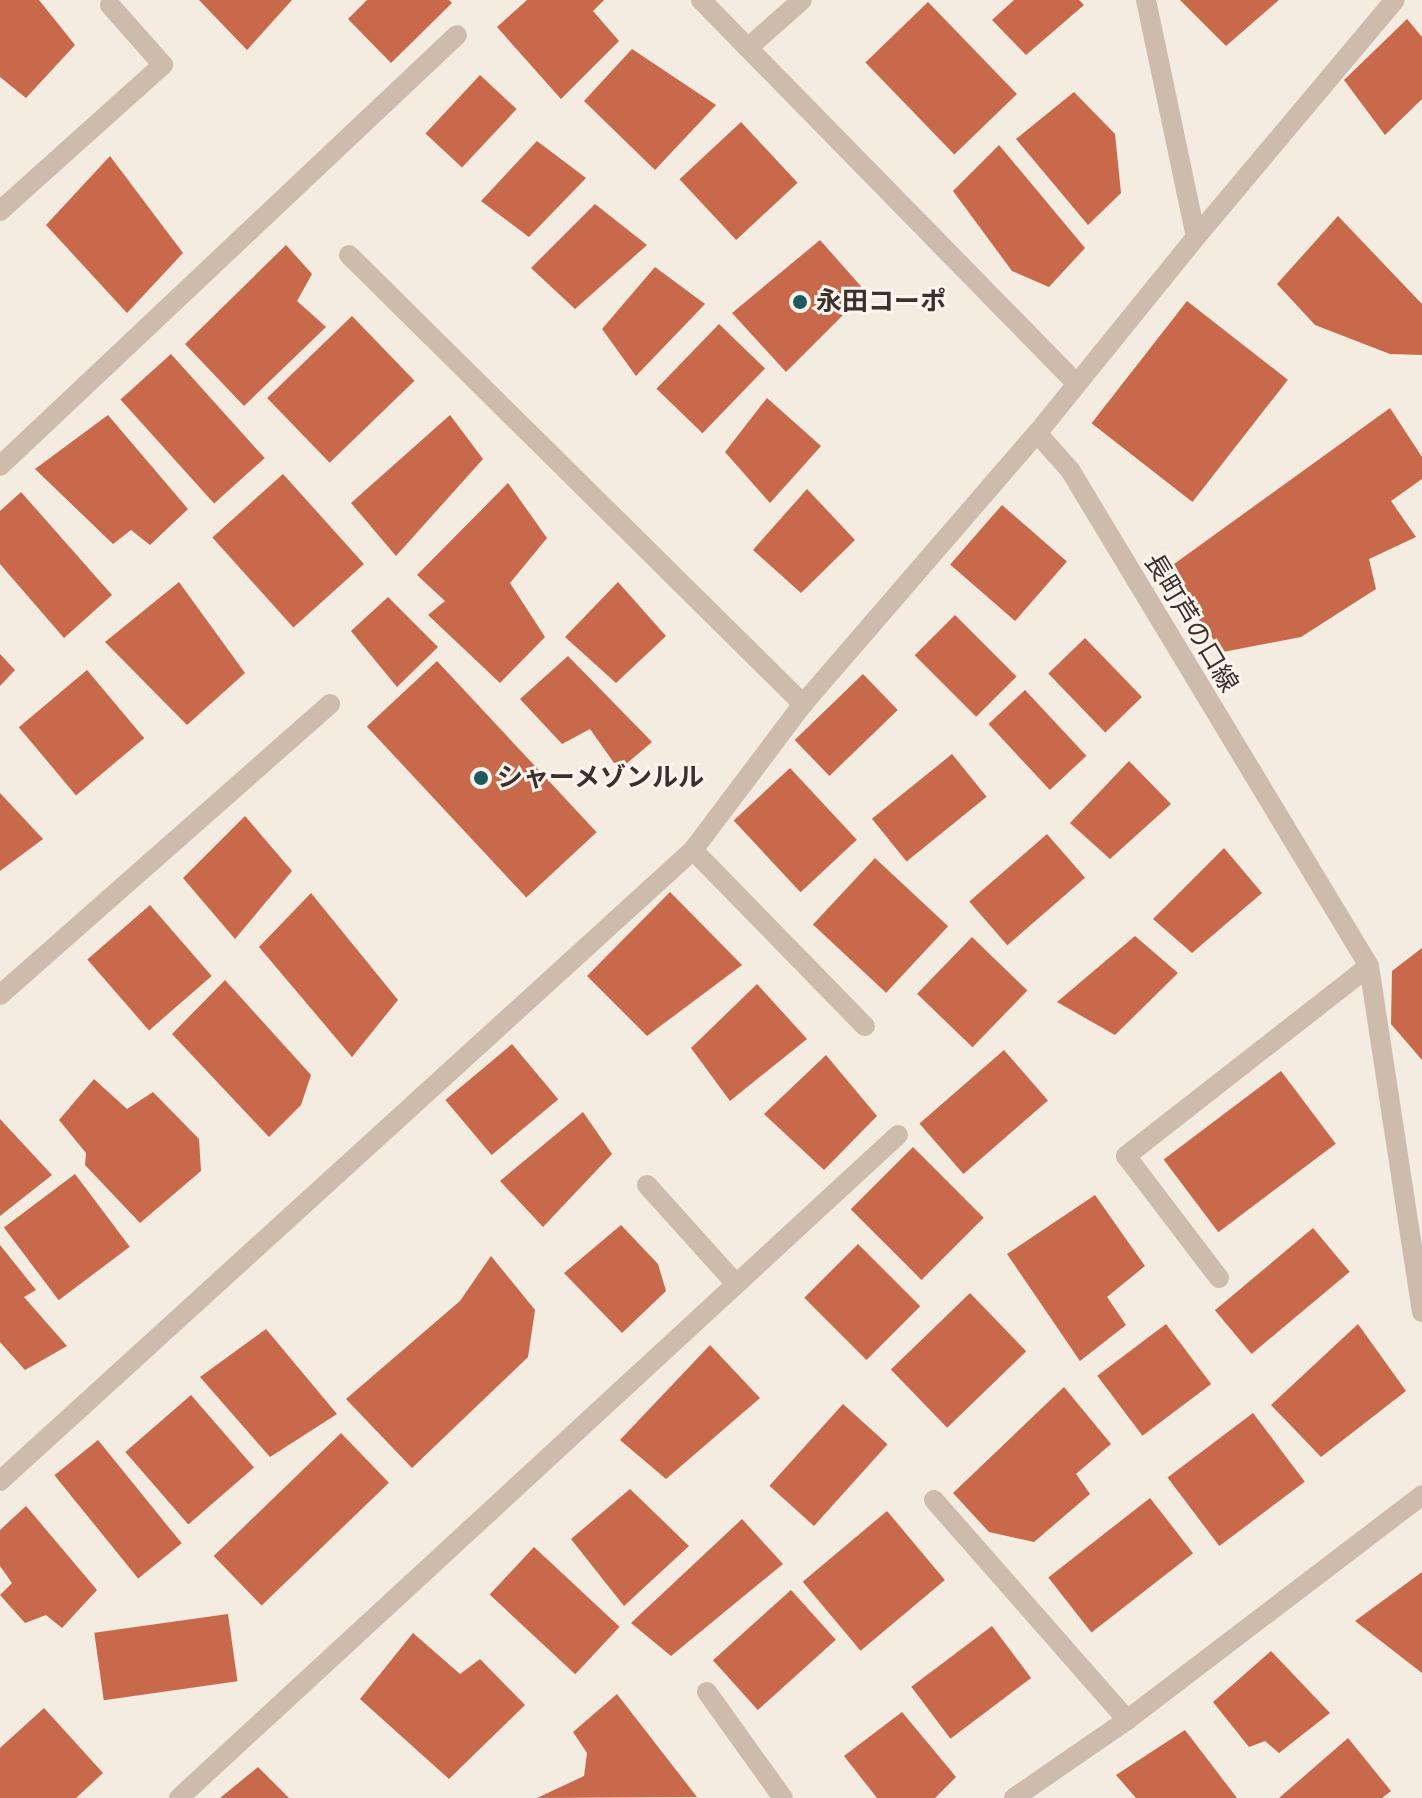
<!DOCTYPE html>
<meta charset="utf-8">
<style>
body{margin:0}
#map{position:relative;width:1422px;height:1798px;overflow:hidden;background:#f4ebe1;font-family:Helvetica,"Noto Sans JP",sans-serif}
div>[style]{position:absolute}
[style*='--x']{left:calc(var(--x)*1px);top:calc(var(--y)*1px);width:calc(var(--w)*1px);rotate:calc(var(--a)*1deg)}
.building>*{inset:0;background:#c8694b;transform-origin:0 0}
.minor>*{height:20px;margin:-10px;padding:0 10px;transform-origin:10px;border-radius:10px;background:#cdbbac}
.dots>*{width:22px;height:22px;translate:-50% -50%;box-sizing:border-box;border:4px solid #fbf5ee;border-radius:50%}
span{translate:-50% -50%;white-space:nowrap;text-align:center;line-height:1.15;-webkit-text-stroke:6px #fbf5ee;paint-order:stroke}
.poi-label{font-size:26px;color:#3b302b;font-weight:700}
.left{translate:0 -50%;text-align:left}
.street-label{font-size:26px;color:#3b302b}
</style>
<div id="map">
<div class="building">
<div style="clip-path:polygon(0 0,39px 0,75px 45px,26px 98px,0 77px)"></div>
<div style="clip-path:polygon(199px 0,292px 0,247px 50px)"></div>
<div style="clip-path:polygon(367px 0,449px 0,452px 3px,391px 63px,348px 19px)"></div>
<div style="clip-path:polygon(527px 0,604px 0,593px 11px,619px 41px,561px 99px,497px 27px)"></div>
<div style="clip-path:polygon(1014px 0,1079px 0,1084px 5px,1026px 55px,992px 20px)"></div>
<div style="clip-path:polygon(1180px 0,1279px 0,1226px 46px)"></div>
<div style="left:928px;top:2px;width:128px;height:87px;rotate:46deg"></div>
<div style="clip-path:polygon(1407px 19px,1422px 37px,1422px 99px,1385px 135px,1344px 80px)"></div>
<div style="clip-path:polygon(632px 49px,716px 105px,655px 170px,584px 101px)"></div>
<div style="left:480px;top:75px;width:50px;height:80px;rotate:43deg"></div>
<div style="clip-path:polygon(1074px 92px,1115px 134px,1121px 193px,1088px 225px,1016px 139px)"></div>
<div style="left:741px;top:122px;width:83px;height:84px;rotate:47deg"></div>
<div style="clip-path:polygon(537px 141px,586px 178px,529px 237px,481px 201px)"></div>
<div style="clip-path:polygon(999px 145px,1085px 248px,1049px 287px,1012px 271px,953px 191px)"></div>
<div style="clip-path:polygon(110px 156px,183px 253px,127px 313px,46px 225px)"></div>
<div style="clip-path:polygon(595px 204px,647px 245px,575px 309px,531px 268px)"></div>
<div style="clip-path:polygon(1338px 216px,1422px 304px,1422px 355px,1390px 354px,1315px 325px,1277px 284px)"></div>
<div style="clip-path:polygon(820px 240px,866px 292px,786px 372px,732px 313px)"></div>
<div style="clip-path:polygon(286px 245px,312px 274px,297px 301px,326px 327px,244px 406px,185px 344px)"></div>
<div style="clip-path:polygon(655px 267px,705px 304px,636px 376px,602px 329px)"></div>
<div style="left:1187px;top:301px;width:128px;height:155px;rotate:38deg"></div>
<div style="left:352px;top:316px;width:90px;height:118px;rotate:46deg"></div>
<div style="left:719px;top:324px;width:64px;height:90px;rotate:44deg"></div>
<div style="left:171px;top:354px;width:140px;height:68px;rotate:48deg"></div>
<div style="clip-path:polygon(767px 398px,821px 446px,770px 503px,725px 452px)"></div>
<div style="clip-path:polygon(1390px 408px,1422px 457px,1422px 479px,1391px 501px,1416px 537px,1369px 559px,1376px 589px,1301px 637px,1223px 652px,1163px 572px)"></div>
<div style="clip-path:polygon(108px 415px,188px 509px,150px 545px,131px 530px,113px 544px,35px 469px)"></div>
<div style="clip-path:polygon(450px 415px,483px 459px,396px 556px,351px 503px)"></div>
<div style="left:283px;top:474px;width:121px;height:95px;rotate:48deg"></div>
<div style="clip-path:polygon(508px 483px,547px 538px,510px 583px,545px 637px,500px 683px,428px 615px,445px 601px,417px 575px)"></div>
<div style="clip-path:polygon(807px 489px,855px 540px,801px 593px,753px 550px)"></div>
<div style="clip-path:polygon(21px 492px,112px 595px,64px 638px,0 564px,0 511px)"></div>
<div style="left:1002px;top:505px;width:86px;height:79px;rotate:41deg"></div>
<div style="clip-path:polygon(179px 582px,245px 673px,187px 725px,105px 642px)"></div>
<div style="clip-path:polygon(618px 582px,666px 636px,616px 683px,565px 637px)"></div>
<div style="clip-path:polygon(388px 597px,438px 647px,397px 687px,351px 631px)"></div>
<div style="left:955px;top:615px;width:87px;height:57px;rotate:45deg"></div>
<div style="left:1085px;top:638px;width:82px;height:51px;rotate:46deg"></div>
<div style="clip-path:polygon(0 654px,15px 670px,0 686px)"></div>
<div style="clip-path:polygon(568px 656px,652px 742px,619px 770px,590px 729px,562px 744px,520px 699px)"></div>
<div style="left:437px;top:661px;width:234px;height:96px;rotate:47deg"></div>
<div style="left:87px;top:670px;width:89px;height:89px;rotate:50deg"></div>
<div style="left:863px;top:674px;width:50px;height:95px;rotate:46deg"></div>
<div style="left:1025px;top:690px;width:90px;height:50px;rotate:47deg"></div>
<div style="left:952px;top:754px;width:55px;height:103px;rotate:51deg"></div>
<div style="clip-path:polygon(1129px 761px,1171px 804px,1110px 859px,1070px 823px)"></div>
<div style="left:790px;top:768px;width:98px;height:77px;rotate:47deg"></div>
<div style="clip-path:polygon(0 793px,43px 839px,0 871px)"></div>
<div style="clip-path:polygon(245px 816px,292px 871px,235px 939px,183px 878px)"></div>
<div style="left:1047px;top:834px;width:58px;height:103px;rotate:49deg"></div>
<div style="clip-path:polygon(1224px 848px,1262px 893px,1192px 953px,1153px 919px)"></div>
<div style="left:875px;top:858px;width:100px;height:91px;rotate:43deg"></div>
<div style="clip-path:polygon(670px 892px,742px 965px,647px 1036px,587px 976px)"></div>
<div style="clip-path:polygon(311px 893px,398px 1000px,352px 1057px,259px 947px)"></div>
<div style="left:150px;top:905px;width:94px;height:83px;rotate:49deg"></div>
<div style="clip-path:polygon(1135px 936px,1178px 973px,1115px 1035px,1057px 1002px)"></div>
<div style="left:972px;top:937px;width:77px;height:79px;rotate:44deg"></div>
<div style="clip-path:polygon(1422px 948px,1422px 1060px,1391px 1024px,1392px 971px)"></div>
<div style="clip-path:polygon(225px 980px,311px 1075px,301px 1105px,269px 1137px,172px 1034px)"></div>
<div style="clip-path:polygon(757px 984px,807px 1039px,730px 1101px,691px 1048px)"></div>
<div style="left:512px;top:1044px;width:72px;height:87px;rotate:50deg"></div>
<div style="left:1004px;top:1050px;width:67px;height:112px;rotate:49deg"></div>
<div style="clip-path:polygon(826px 1055px,877px 1116px,824px 1170px,764px 1114px)"></div>
<div style="left:1281px;top:1071px;width:91px;height:147px;rotate:53deg"></div>
<div style="clip-path:polygon(94px 1079px,127px 1109px,153px 1092px,199px 1139px,201px 1171px,140px 1223px,85px 1165px,86px 1153px,59px 1120px)"></div>
<div style="clip-path:polygon(583px 1112px,612px 1154px,543px 1227px,500px 1181px)"></div>
<div style="clip-path:polygon(0 1119px,52px 1175px,0 1216px)"></div>
<div style="left:913px;top:1147px;width:100px;height:88px;rotate:45deg"></div>
<div style="left:75px;top:1174px;width:91px;height:89px;rotate:53deg"></div>
<div style="clip-path:polygon(1095px 1195px,1145px 1266px,1107px 1297px,1126px 1325px,1080px 1361px,1007px 1254px)"></div>
<div style="clip-path:polygon(621px 1225px,658px 1264px,666px 1291px,622px 1333px,564px 1273px)"></div>
<div style="left:1313px;top:1228px;width:57px;height:128px;rotate:50deg"></div>
<div style="left:858px;top:1244px;width:88px;height:76px;rotate:45deg"></div>
<div style="clip-path:polygon(0 1245px,36px 1290px,24px 1297px,67px 1346px,25px 1370px,0 1342px)"></div>
<div style="clip-path:polygon(491px 1256px,535px 1310px,528px 1357px,412px 1468px,346px 1399px,460px 1301px)"></div>
<div style="left:970px;top:1293px;width:81px;height:110px;rotate:46deg"></div>
<div style="left:1166px;top:1324px;width:75px;height:86px;rotate:53deg"></div>
<div style="clip-path:polygon(1358px 1324px,1406px 1391px,1321px 1457px,1271px 1405px)"></div>
<div style="clip-path:polygon(266px 1329px,337px 1414px,270px 1457px,200px 1377px)"></div>
<div style="clip-path:polygon(710px 1345px,760px 1398px,666px 1479px,620px 1440px)"></div>
<div style="clip-path:polygon(1064px 1387px,1111px 1444px,1076px 1474px,1090px 1494px,1034px 1542px,989px 1532px,953px 1493px)"></div>
<div style="left:191px;top:1395px;width:96px;height:87px;rotate:49deg"></div>
<div style="left:843px;top:1404px;width:60px;height:110px;rotate:42deg"></div>
<div style="left:1253px;top:1413px;width:86px;height:107px;rotate:53deg"></div>
<div style="left:341px;top:1433px;width:69px;height:177px;rotate:46deg"></div>
<div style="left:98px;top:1440px;width:133px;height:56px;rotate:51deg"></div>
<div style="clip-path:polygon(630px 1489px,689px 1546px,624px 1606px,571px 1539px)"></div>
<div style="left:1150px;top:1498px;width:70px;height:129px;rotate:52deg"></div>
<div style="clip-path:polygon(26px 1506px,97px 1590px,62px 1628px,46px 1615px,25px 1623px,0 1595px,12px 1583px,0 1566px,0 1530px)"></div>
<div style="left:887px;top:1511px;width:90px;height:110px;rotate:50deg"></div>
<div style="clip-path:polygon(742px 1519px,783px 1564px,671px 1656px,631px 1623px)"></div>
<div style="left:534px;top:1547px;width:117px;height:65px;rotate:43deg"></div>
<div style="clip-path:polygon(1422px 1572px,1422px 1673px,1355px 1621px)"></div>
<div style="left:791px;top:1590px;width:67px;height:105px;rotate:48deg"></div>
<div style="left:228px;top:1614px;width:68px;height:135px;rotate:82deg"></div>
<div style="left:992px;top:1626px;width:65px;height:101px;rotate:53deg"></div>
<div style="clip-path:polygon(413px 1633px,460px 1674px,480px 1659px,525px 1705px,449px 1779px,360px 1699px)"></div>
<div style="clip-path:polygon(1271px 1651px,1330px 1713px,1279px 1753px,1265px 1741px,1249px 1747px,1213px 1702px)"></div>
<div style="clip-path:polygon(617px 1694px,697px 1797px,537px 1798px,584px 1776px,587px 1753px,573px 1732px)"></div>
<div style="clip-path:polygon(44px 1708px,103px 1773px,76px 1798px,0 1798px,0 1748px)"></div>
<div style="clip-path:polygon(902px 1712px,956px 1777px,935px 1798px,877px 1798px,844px 1756px)"></div>
<div style="clip-path:polygon(1185px 1730px,1237px 1798px,1136px 1798px,1116px 1775px)"></div>
<div style="clip-path:polygon(1348px 1738px,1391px 1791px,1382px 1798px,1279px 1798px)"></div>
<div style="clip-path:polygon(258px 1767px,289px 1798px,220px 1798px)"></div>
</div>
<div class="minor">
<div style="--x:701;--y:0;--w:537;--a:45.6"></div>
<div style="--x:1146;--y:0;--w:242;--a:78.1"></div>
<div style="--x:1196;--y:237;--w:252;--a:129"></div>
<div style="--x:1037;--y:433;--w:50;--a:48.3"></div>
<div style="--x:1070;--y:470;--w:579;--a:58.92"></div>
<div style="--x:1369;--y:966;--w:350;--a:81.3"></div>
<div style="--x:750;--y:46;--w:69;--a:-41.5"></div>
<div style="--x:0;--y:211;--w:219;--a:-41.9"></div>
<div style="--x:163;--y:65;--w:80;--a:-131.5"></div>
<div style="--x:1196;--y:237;--w:309;--a:-50"></div>
<div style="--x:349;--y:255;--w:639;--a:44.68"></div>
<div style="--x:0;--y:466;--w:628;--a:-43.32"></div>
<div style="--x:693;--y:850;--w:246;--a:45.7"></div>
<div style="--x:0;--y:995;--w:440;--a:-41.4"></div>
<div style="--x:647;--y:1185;--w:133;--a:48"></div>
<div style="--x:1219;--y:1278;--w:153;--a:-127.3"></div>
<div style="--x:1126;--y:1156;--w:308;--a:-38"></div>
<div style="--x:0;--y:1481;--w:937;--a:-42.32"></div>
<div style="--x:693;--y:850;--w:183;--a:-53"></div>
<div style="--x:803;--y:704;--w:358;--a:-49.2"></div>
<div style="--x:934;--y:1500;--w:293;--a:48.7"></div>
<div style="--x:707;--y:1692;--w:130;--a:54.4"></div>
<div style="--x:179;--y:1798;--w:978;--a:-42.68"></div>
<div style="--x:1014;--y:1798;--w:137;--a:-34.6"></div>
<div style="--x:1127;--y:1720;--w:371;--a:-37.3"></div>
</div>
<div class="dots">
<div style="left:800px;top:302px;background:#1f5a5e"></div>
<div style="left:481px;top:778px;background:#1f5a5e"></div>
</div>
<div class="poi-label">
<span class="left" style="left:816px;top:302px">永田コーポ</span>
<span class="left" style="left:497px;top:778px">シャーメゾンルル</span>
</div>
<div class="street-label">
<span style="left:1191px;top:623px;rotate:59deg">長町芦の口線</span>
</div>
</div>
